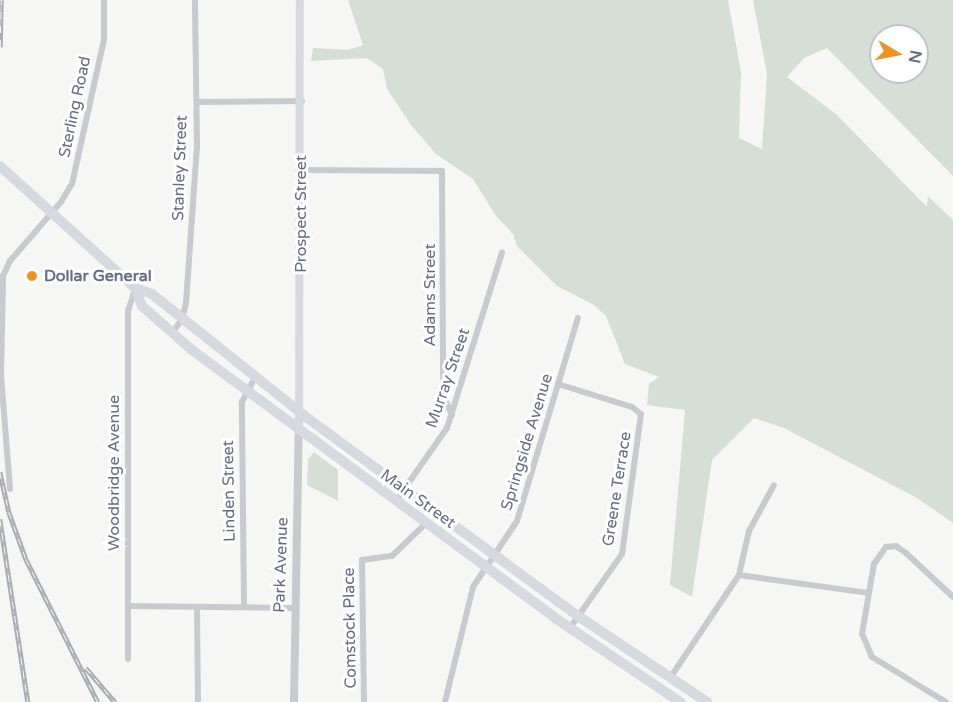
<!DOCTYPE html>
<style>
body{margin:0}
#map{position:relative;width:953px;height:702px;overflow:hidden;background:#f6f7f4;font-family:"Varela Round",sans-serif}
div>[style]{position:absolute}
[style*='--x']{left:calc(var(--x)*1px);top:calc(var(--y)*1px);width:calc(var(--w)*1px);rotate:calc(var(--a)*1deg)}
.green>*{inset:0;background:#d5dfd5}
.minor>*{height:6px;margin:-3px;padding:0 3px;transform-origin:3px;border-radius:3px;background:#c9cacf}
.tertiary>*{height:8px;margin:-4px;padding:0 4px;transform-origin:4px;border-radius:4px;background:#c9cacf}
.secondary>*{height:8px;margin:-4px;padding:0 4px;transform-origin:4px;border-radius:4px;background:#d6d9df}
.trunk>*{height:10px;margin:-5px;padding:0 5px;transform-origin:5px;border-radius:5px;background:#d6d9df}
.rail>*{height:4.5px;margin-top:-2.25px;transform-origin:0;background:repeating-linear-gradient(90deg,#fff 0 7px,#aaacb4 0 14px);box-sizing:border-box;border-block:2px solid #aaacb4}
.dots>*{width:16px;height:16px;translate:-50% -50%;box-sizing:border-box;border:3px solid #fff;border-radius:50%}
span{translate:-50% -50%;white-space:nowrap;text-align:center;line-height:1.15;-webkit-text-stroke:6px #fff;paint-order:stroke}
.street-label{font-size:16px;color:#646c87}
.poi-label{font-size:16px;color:#646c87;font-weight:700}
.left{translate:0 -50%;text-align:left}
.north{position:absolute;left:869px;top:24px;width:60px;height:60px;box-sizing:border-box;background:#fff;border:2px solid #c1c4cf;border-radius:50%;rotate:100deg;font-size:16px;font-weight:700;line-height:24px;text-align:center;color:#646c87}
.north::after{content:'';display:block;margin:auto;width:21px;height:27px;background:#ed931e;clip-path:polygon(50% 0,100% 100%,50% 72%,0 100%)}
</style>
<div id="map">
<div class="green">
<div style="clip-path:polygon(evenodd,348px 0,728px 0,741px 72px,739px 138px,762px 149px,767px 74px,753px 0,953px 0,953px 176px,827px 48px,804px 58px,787px 77px,836px 114px,927px 207px,928px 196px,953px 220px,953px 523px,917px 498px,784px 428px,754px 418px,712px 460px,692px 597px,670px 585px,685px 410px,647px 405px,649px 384px,659px 377px,625px 364px,606px 316px,594px 305px,557px 286px,517px 246px,513px 234px,496px 216px,473px 179px,436px 154px,411px 125px,387px 89px,383px 69px,367px 58px,311px 61px,313px 48px,348px 50px,363px 45px,348px 0,881px 36px,917px 36px,917px 72px,881px 72px,881px 36px)"></div>
<div style="clip-path:polygon(314px 452px,338px 470px,338px 501px,307px 485px,308px 459px)"></div>
</div>
<div class="minor">
<div style="--x:197;--y:102;--w:105;--a:-0.5"></div>
<div style="--x:301;--y:170;--w:141;--a:0.4"></div>
<div style="--x:442;--y:171;--w:224;--a:89.7"></div>
<div style="--x:443;--y:395;--w:22;--a:66"></div>
<div style="--x:172;--y:333;--w:17;--a:-54"></div>
<div style="--x:182;--y:319;--w:16;--a:-76"></div>
<div style="--x:186;--y:303;--w:156;--a:-86"></div>
<div style="--x:197;--y:147;--w:147;--a:-90.8"></div>
<div style="--x:558;--y:384;--w:77;--a:17.3"></div>
<div style="--x:632;--y:407;--w:11;--a:38"></div>
<div style="--x:641;--y:414;--w:141;--a:97.7"></div>
<div style="--x:622;--y:554;--w:92;--a:125.2"></div>
<div style="--x:10;--y:489;--w:114;--a:-94.5"></div>
<div style="--x:1;--y:375;--w:99;--a:-88.8"></div>
<div style="--x:3;--y:276;--w:17;--a:-65"></div>
<div style="--x:10;--y:261;--w:78;--a:-49.2"></div>
<div style="--x:61;--y:202;--w:21;--a:-59"></div>
<div style="--x:72;--y:184;--w:148;--a:-77.5"></div>
<div style="--x:104;--y:40;--w:40;--a:-90"></div>
<div style="--x:396;--y:501;--w:89;--a:-55.1"></div>
<div style="--x:447;--y:428;--w:184;--a:-72.6"></div>
<div style="--x:739;--y:575;--w:130;--a:7.9"></div>
<div style="--x:128;--y:606;--w:165;--a:0.7"></div>
<div style="--x:197;--y:607;--w:95;--a:89.4"></div>
<div style="--x:244;--y:607;--w:205;--a:-90.6"></div>
<div style="--x:242;--y:402;--w:27;--a:-62"></div>
<div style="--x:128;--y:659;--w:348;--a:-90"></div>
<div style="--x:128;--y:311;--w:23;--a:-72"></div>
<div style="--x:670;--y:678;--w:124;--a:-56.2"></div>
<div style="--x:739;--y:575;--w:45;--a:-77.2"></div>
<div style="--x:749;--y:531;--w:52;--a:-61.5"></div>
<div style="--x:364;--y:702;--w:142;--a:-90.8"></div>
<div style="--x:362;--y:560;--w:30;--a:-8"></div>
<div style="--x:392;--y:556;--w:47;--a:-44.1"></div>
<div style="--x:445;--y:702;--w:118;--a:-76.3"></div>
<div style="--x:473;--y:587;--w:79;--a:-56.3"></div>
<div style="--x:517;--y:521;--w:212;--a:-73.3"></div>
<div style="--x:946;--y:702;--w:87;--a:-148.7"></div>
<div style="--x:872;--y:657;--w:25;--a:-113"></div>
<div style="--x:862;--y:634;--w:71;--a:-80.3"></div>
<div style="--x:874;--y:564;--w:21;--a:-55"></div>
<div style="--x:886;--y:547;--w:10;--a:-6"></div>
<div style="--x:896;--y:546;--w:12;--a:35"></div>
<div style="--x:906;--y:553;--w:64;--a:43.1"></div>
</div>
<div class="tertiary">
<div style="--x:294;--y:702;--w:273;--a:-89"></div>
</div>
<div class="secondary">
<div style="--x:299;--y:429;--w:429;--a:-89.9"></div>
</div>
<div class="trunk">
<div style="--x:0;--y:166;--w:182;--a:42.1"></div>
<div style="--x:135;--y:288;--w:18;--a:19"></div>
<div style="--x:152;--y:294;--w:197;--a:38.6"></div>
<div style="--x:306;--y:417;--w:337;--a:36.2"></div>
<div style="--x:578;--y:616;--w:155;--a:33.7"></div>
<div style="--x:135;--y:288;--w:19;--a:69"></div>
<div style="--x:142;--y:306;--w:67;--a:41.3"></div>
<div style="--x:192;--y:350;--w:451;--a:36.4"></div>
<div style="--x:555;--y:618;--w:151;--a:33.9"></div>
</div>
<div class="rail">
<div style="--x:0;--y:47;--w:47;--a:-88.8"></div>
<div style="--x:0;--y:472;--w:41;--a:77.3"></div>
<div style="--x:9;--y:512;--w:50;--a:70.1"></div>
<div style="--x:26;--y:559;--w:160;--a:63.3"></div>
<div style="--x:0;--y:519;--w:185;--a:81.3"></div>
<div style="--x:86;--y:668;--w:45;--a:49.5"></div>
</div>
<div class="dots">
<div style="left:32px;top:276px;background:#ed931e"></div>
</div>
<div class="street-label">
<span style="left:75px;top:107px;rotate:-78deg">Sterling Road</span>
<span style="left:180px;top:168px;rotate:-88deg">Stanley Street</span>
<span style="left:301px;top:214px;rotate:-90deg">Prospect Street</span>
<span style="left:430px;top:295px;rotate:-90deg">Adams Street</span>
<span style="left:448px;top:378px;rotate:-71deg">Murray Street</span>
<span style="left:527px;top:442px;rotate:-73deg">Springside Avenue</span>
<span style="left:114px;top:473px;rotate:-90deg">Woodbridge Avenue</span>
<span style="left:617px;top:489px;rotate:-81deg">Greene Terrace</span>
<span style="left:229px;top:491px;rotate:-91deg">Linden Street</span>
<span style="left:418px;top:499px;rotate:36deg">Main Street</span>
<span style="left:281px;top:565px;rotate:-88deg">Park Avenue</span>
<span style="left:350px;top:628px;rotate:-91deg">Comstock Place</span>
</div>
<div class="poi-label">
<span class="left" style="left:44px;top:276px">Dollar General</span>
</div>
<div class="north">N</div>
</div>
